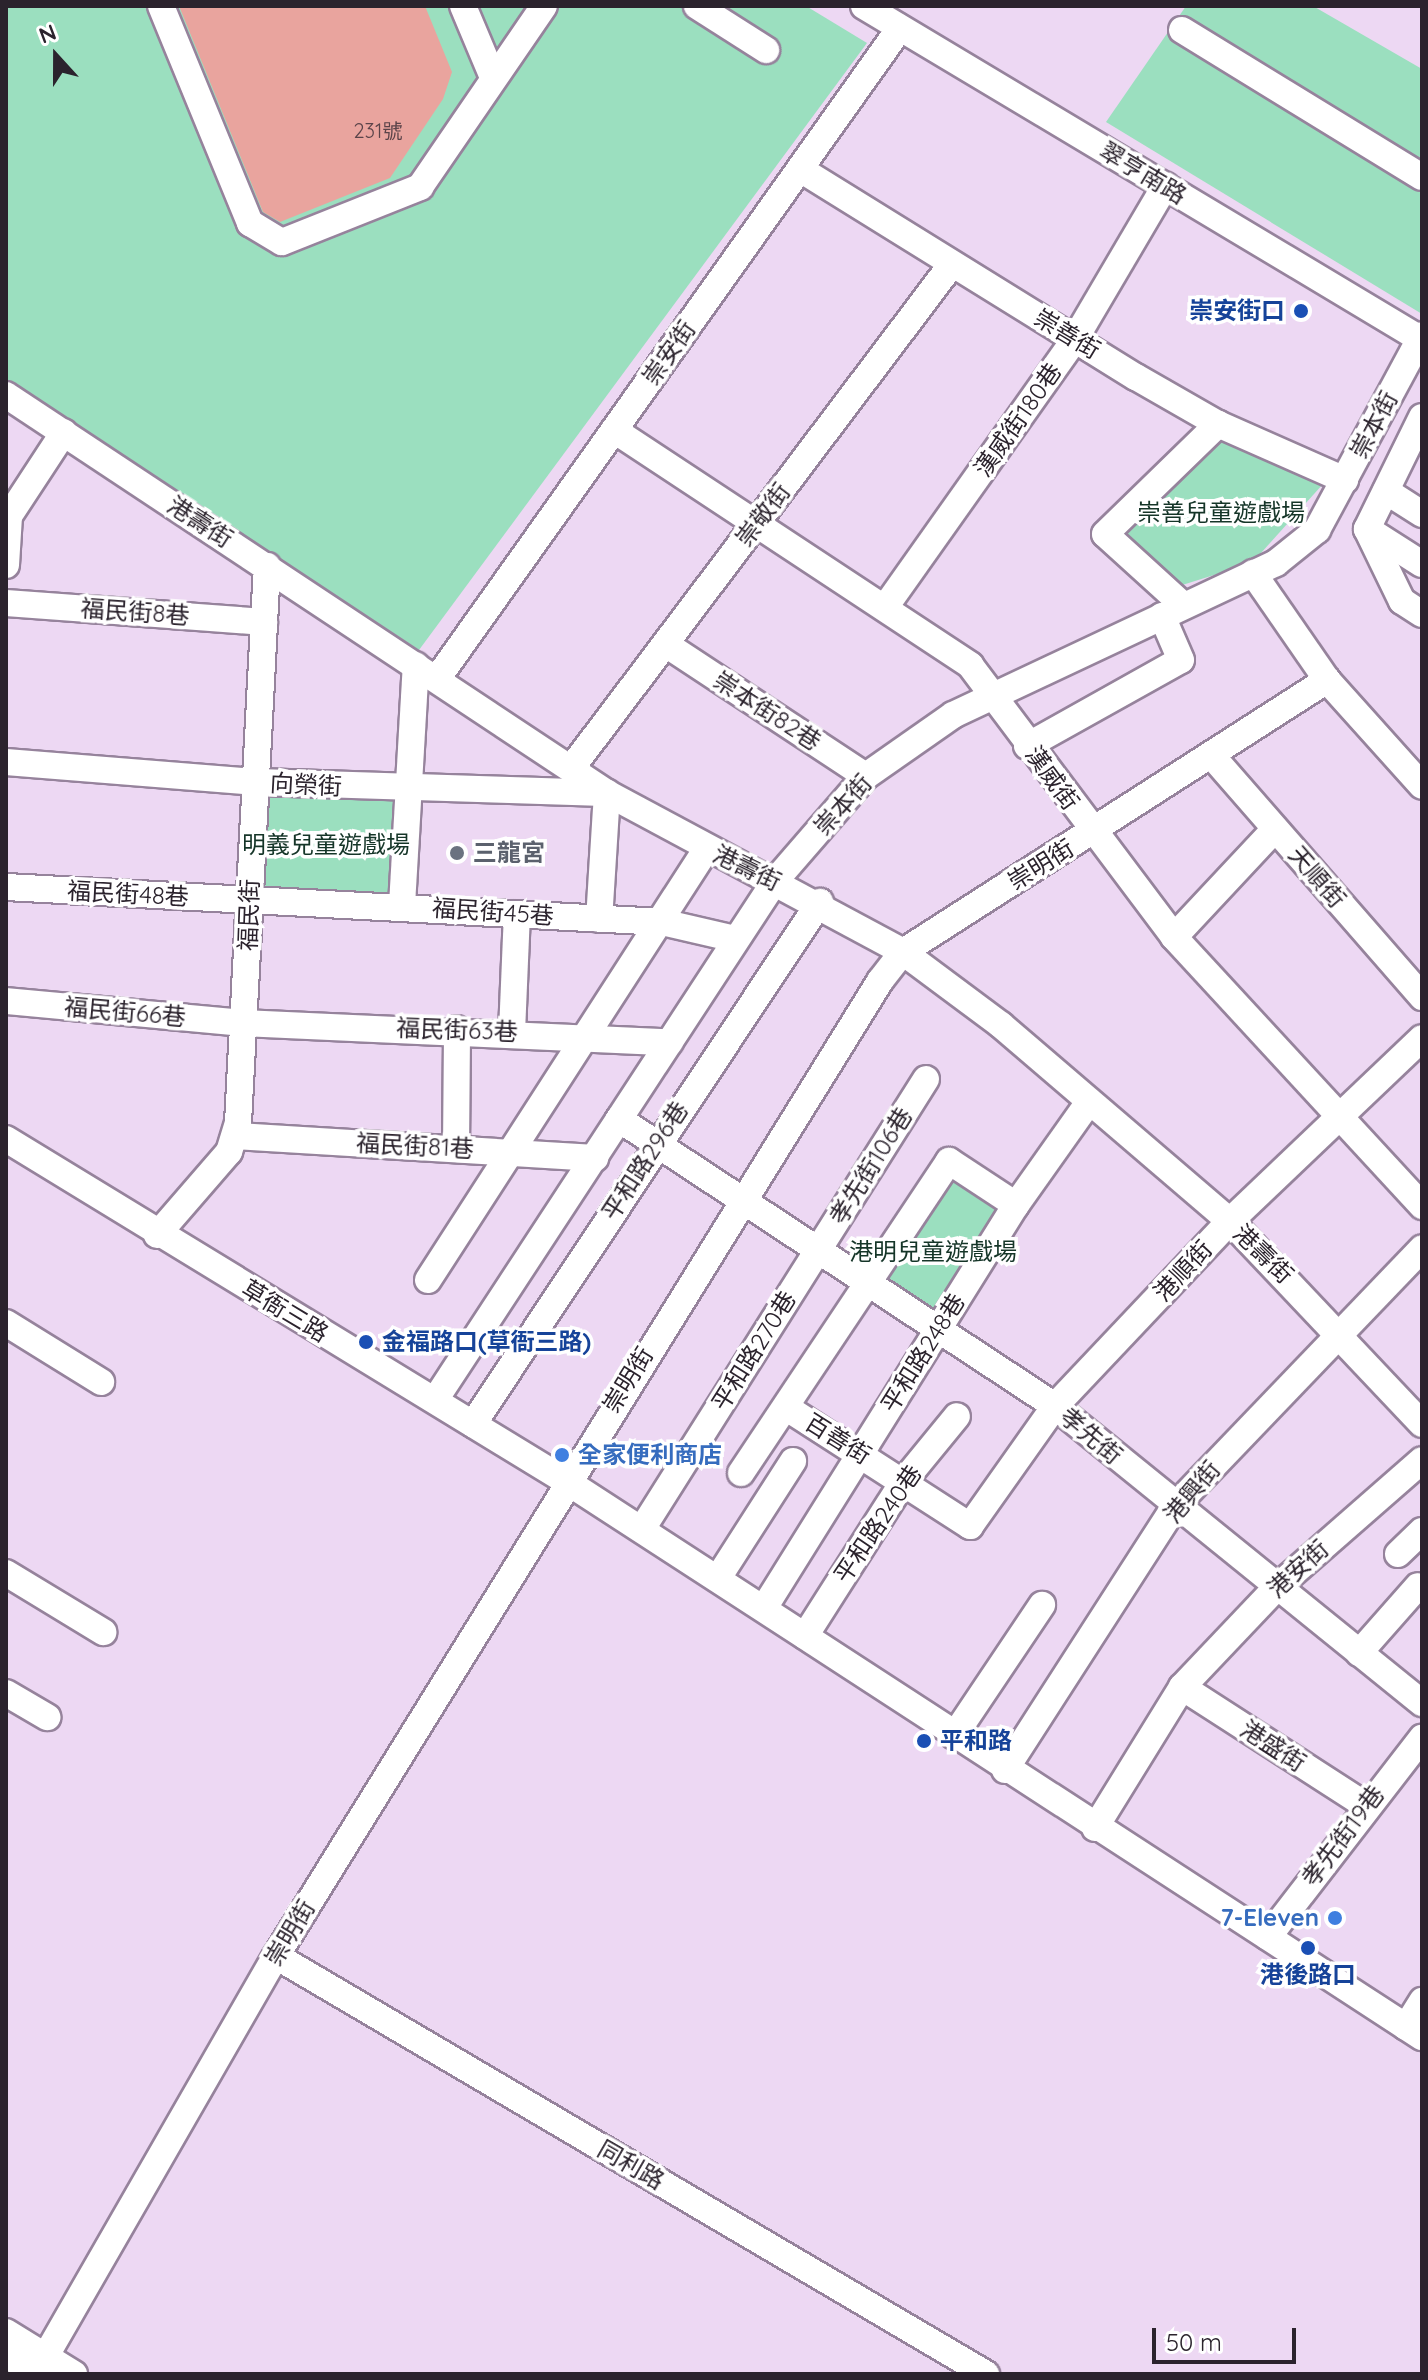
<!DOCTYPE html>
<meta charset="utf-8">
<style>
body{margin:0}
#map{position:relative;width:1428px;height:2380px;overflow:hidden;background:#edd8f3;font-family:Quicksand,"Noto Sans TC",sans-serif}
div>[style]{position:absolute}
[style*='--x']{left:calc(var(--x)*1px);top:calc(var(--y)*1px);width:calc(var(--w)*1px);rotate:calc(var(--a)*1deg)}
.green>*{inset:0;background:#9bdfbf;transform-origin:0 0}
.building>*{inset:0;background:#e9a49e}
.roads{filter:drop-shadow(2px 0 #96839c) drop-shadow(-2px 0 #96839c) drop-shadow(0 2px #96839c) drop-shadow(0 -2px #96839c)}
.minor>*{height:26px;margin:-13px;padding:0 13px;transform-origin:13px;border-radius:13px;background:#fff}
.dots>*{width:22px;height:22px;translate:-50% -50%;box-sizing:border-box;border:4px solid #fff;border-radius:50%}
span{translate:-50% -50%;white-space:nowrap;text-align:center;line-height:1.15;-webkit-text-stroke:7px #fff;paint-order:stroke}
.number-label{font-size:20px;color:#5a4349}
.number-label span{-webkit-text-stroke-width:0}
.street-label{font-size:24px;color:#2b232d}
.transit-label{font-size:24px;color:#164399;font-weight:700}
.right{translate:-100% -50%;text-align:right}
.left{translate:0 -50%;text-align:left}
.park-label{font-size:24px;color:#153528}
.worship-label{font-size:24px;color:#5b616d;font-weight:700}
.shop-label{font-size:24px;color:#366cbe;font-weight:700}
.frame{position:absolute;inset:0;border:8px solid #2b232d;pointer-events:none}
.north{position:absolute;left:16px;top:16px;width:80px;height:80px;-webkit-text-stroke:6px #fff;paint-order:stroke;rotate:339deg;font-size:22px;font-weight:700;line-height:32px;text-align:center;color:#2b232d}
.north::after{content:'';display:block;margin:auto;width:28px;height:36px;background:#2b232d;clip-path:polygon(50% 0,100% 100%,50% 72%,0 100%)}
.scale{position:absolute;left:1152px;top:2328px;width:144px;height:36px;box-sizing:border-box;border:4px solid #2b232d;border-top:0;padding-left:10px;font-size:24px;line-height:28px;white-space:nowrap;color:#2b232d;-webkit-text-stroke:6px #fff;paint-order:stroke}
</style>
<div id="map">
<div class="green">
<div style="clip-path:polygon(6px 6px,806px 6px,867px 43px,419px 650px,6px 379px)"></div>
<div style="clip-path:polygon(1186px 6px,1313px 6px,1422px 69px,1422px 314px,1106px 122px)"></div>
<div style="clip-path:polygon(1221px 438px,1323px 484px,1252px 563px,1176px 587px,1117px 533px)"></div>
<div style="left:261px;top:789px;width:135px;height:106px;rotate:3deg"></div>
<div style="left:948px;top:1165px;width:70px;height:132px;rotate:32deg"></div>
</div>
<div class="building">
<div style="clip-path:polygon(179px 6px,425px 6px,452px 72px,443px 99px,390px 178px,280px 222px,263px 212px)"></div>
</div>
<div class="roads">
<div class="minor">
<div style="--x:161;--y:6;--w:235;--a:67.7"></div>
<div style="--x:250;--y:223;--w:37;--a:31"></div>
<div style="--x:282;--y:242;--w:149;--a:-21.7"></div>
<div style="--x:420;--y:187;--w:219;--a:-55.6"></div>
<div style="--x:463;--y:6;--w:75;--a:67.2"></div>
<div style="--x:697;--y:6;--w:82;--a:32.5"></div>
<div style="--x:864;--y:6;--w:650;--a:30.9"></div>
<div style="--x:1182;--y:30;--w:281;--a:31.5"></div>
<div style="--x:800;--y:169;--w:395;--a:31.8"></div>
<div style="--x:1136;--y:377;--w:95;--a:29.8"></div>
<div style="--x:1218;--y:424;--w:139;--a:23.8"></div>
<div style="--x:6;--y:395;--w:721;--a:33.51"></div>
<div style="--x:607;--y:793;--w:336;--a:28.2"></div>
<div style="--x:903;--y:952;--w:122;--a:36.7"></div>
<div style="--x:1001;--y:1025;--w:301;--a:40.6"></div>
<div style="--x:1230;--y:1221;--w:279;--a:46.6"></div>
<div style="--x:1422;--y:417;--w:125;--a:116.2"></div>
<div style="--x:1367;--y:529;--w:80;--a:64.1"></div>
<div style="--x:1402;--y:601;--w:24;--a:33"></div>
<div style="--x:614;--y:430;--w:427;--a:33.4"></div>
<div style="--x:970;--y:665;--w:340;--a:53.1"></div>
<div style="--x:1174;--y:937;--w:366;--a:47.3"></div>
<div style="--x:1386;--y:491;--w:43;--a:32.6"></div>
<div style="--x:1367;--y:529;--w:65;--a:32.5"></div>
<div style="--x:6;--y:565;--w:49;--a:-86.5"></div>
<div style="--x:9;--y:516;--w:100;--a:-56.8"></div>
<div style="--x:1253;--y:573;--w:130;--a:55.3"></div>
<div style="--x:1327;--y:680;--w:142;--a:48.1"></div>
<div style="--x:6;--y:603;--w:259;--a:4.2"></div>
<div style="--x:1183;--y:605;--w:105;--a:-137.7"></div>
<div style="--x:1105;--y:534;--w:158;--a:-44.2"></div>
<div style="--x:886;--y:606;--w:327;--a:-54.7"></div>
<div style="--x:1075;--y:339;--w:178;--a:-59.5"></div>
<div style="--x:667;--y:645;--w:238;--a:33.4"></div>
<div style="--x:437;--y:679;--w:799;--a:-54.58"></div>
<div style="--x:1027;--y:746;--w:176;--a:-29.2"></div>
<div style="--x:1181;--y:660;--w:48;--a:-113.4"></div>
<div style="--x:1212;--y:756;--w:320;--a:48.9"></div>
<div style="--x:6;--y:762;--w:250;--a:4.6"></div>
<div style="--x:255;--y:782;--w:352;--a:1.8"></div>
<div style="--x:607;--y:793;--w:126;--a:93.6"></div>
<div style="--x:573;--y:766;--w:629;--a:-52.95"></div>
<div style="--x:6;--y:887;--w:657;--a:3.05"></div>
<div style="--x:662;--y:922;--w:75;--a:13.1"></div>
<div style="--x:402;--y:905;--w:240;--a:-86.7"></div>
<div style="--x:1174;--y:937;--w:148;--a:-46.9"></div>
<div style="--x:6;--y:1001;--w:239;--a:5.3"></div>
<div style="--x:244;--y:1023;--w:426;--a:2.6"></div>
<div style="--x:512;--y:1032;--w:118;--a:-87.6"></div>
<div style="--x:619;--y:1119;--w:522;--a:33.36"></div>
<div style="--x:1055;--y:1406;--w:472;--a:39"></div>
<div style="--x:236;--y:1136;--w:360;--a:3.5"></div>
<div style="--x:6;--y:1139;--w:656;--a:31.41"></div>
<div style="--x:566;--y:1481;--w:1021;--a:33.01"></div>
<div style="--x:456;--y:1149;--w:120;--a:-89.5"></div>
<div style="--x:157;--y:1235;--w:110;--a:-49.1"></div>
<div style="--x:229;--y:1152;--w:30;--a:-73"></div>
<div style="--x:238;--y:1123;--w:558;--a:-87.02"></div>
<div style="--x:428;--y:1280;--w:514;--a:-57.14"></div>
<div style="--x:6;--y:1323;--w:112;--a:31.8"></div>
<div style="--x:435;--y:1400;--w:620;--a:-56.77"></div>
<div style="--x:775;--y:881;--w:139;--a:-49.1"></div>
<div style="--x:866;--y:776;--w:106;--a:-35"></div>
<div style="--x:953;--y:715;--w:357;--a:-25.2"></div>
<div style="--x:1276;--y:563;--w:53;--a:-38.8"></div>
<div style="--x:1317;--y:530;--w:221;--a:-61.7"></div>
<div style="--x:787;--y:1408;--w:218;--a:32.8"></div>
<div style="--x:970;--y:1526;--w:147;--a:-54.7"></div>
<div style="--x:1055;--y:1406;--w:255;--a:-46.6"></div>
<div style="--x:1230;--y:1221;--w:265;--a:-43.6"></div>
<div style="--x:473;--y:1424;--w:627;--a:-56.39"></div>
<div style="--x:741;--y:1473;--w:375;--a:-56.3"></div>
<div style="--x:949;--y:1161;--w:80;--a:33.3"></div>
<div style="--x:642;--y:1529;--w:532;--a:-57.74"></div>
<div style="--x:1398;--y:1554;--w:33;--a:-44"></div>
<div style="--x:6;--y:1573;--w:114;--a:31.3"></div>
<div style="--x:718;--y:1578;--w:139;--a:-57.3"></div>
<div style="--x:764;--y:1608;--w:475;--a:-58"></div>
<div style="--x:1016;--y:1205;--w:126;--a:-54.7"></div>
<div style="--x:805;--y:1636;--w:183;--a:-57.5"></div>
<div style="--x:903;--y:1482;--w:85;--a:-50.7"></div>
<div style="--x:1359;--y:1653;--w:89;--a:-48.6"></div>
<div style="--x:1182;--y:1687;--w:218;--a:32.8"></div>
<div style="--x:6;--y:1693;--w:48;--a:30.3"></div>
<div style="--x:954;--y:1736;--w:158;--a:-56.1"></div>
<div style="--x:1005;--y:1770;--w:314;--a:-57.2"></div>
<div style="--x:1175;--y:1506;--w:357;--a:-46.2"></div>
<div style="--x:1095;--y:1828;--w:166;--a:-58.3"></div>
<div style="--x:1182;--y:1687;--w:137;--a:-46.5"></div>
<div style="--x:1276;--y:1588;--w:194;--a:-41.2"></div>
<div style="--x:1268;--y:1937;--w:252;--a:-52.3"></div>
<div style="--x:276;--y:1956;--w:824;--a:30.49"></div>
<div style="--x:1406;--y:2027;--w:31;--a:-58"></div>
<div style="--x:6;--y:2332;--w:80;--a:31.7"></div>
<div style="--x:6;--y:2355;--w:37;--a:31"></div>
<div style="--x:36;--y:2373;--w:481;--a:-60.1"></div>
<div style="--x:276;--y:1956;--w:1147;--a:-58.22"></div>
<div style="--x:880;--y:981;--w:37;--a:-52"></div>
<div style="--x:903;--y:952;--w:504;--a:-32.68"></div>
</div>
</div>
<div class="dots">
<div style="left:1301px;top:311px;background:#1a4fb4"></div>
<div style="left:457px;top:853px;background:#6b7280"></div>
<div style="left:366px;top:1342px;background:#1a4fb4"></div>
<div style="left:562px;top:1455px;background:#3f7fe0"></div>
<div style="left:924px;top:1741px;background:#1a4fb4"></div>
<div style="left:1335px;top:1918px;background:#3f7fe0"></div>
<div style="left:1308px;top:1948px;background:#1a4fb4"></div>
</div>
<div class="number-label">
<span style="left:378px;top:130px">231號</span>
</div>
<div class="street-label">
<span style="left:1143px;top:173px;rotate:31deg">翠亨南路</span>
<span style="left:1067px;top:334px;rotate:31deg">崇善街</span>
<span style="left:669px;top:353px;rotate:-55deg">崇安街</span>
<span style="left:1018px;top:420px;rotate:-55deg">漢威街180巷</span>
<span style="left:1374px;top:425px;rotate:-62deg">崇本街</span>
<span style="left:763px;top:515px;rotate:-53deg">崇敬街</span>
<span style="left:200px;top:522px;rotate:33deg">港壽街</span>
<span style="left:135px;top:612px;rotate:4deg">福民街8巷</span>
<span style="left:767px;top:711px;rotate:33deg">崇本街82巷</span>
<span style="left:1052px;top:778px;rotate:54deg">漢威街</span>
<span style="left:306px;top:785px;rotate:3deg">向榮街</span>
<span style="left:843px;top:805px;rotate:-48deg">崇本街</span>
<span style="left:1041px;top:865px;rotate:-32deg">崇明街</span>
<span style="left:747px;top:868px;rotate:26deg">港壽街</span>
<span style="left:1317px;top:877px;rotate:49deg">天順街</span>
<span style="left:128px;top:894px;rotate:3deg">福民街48巷</span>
<span style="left:493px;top:912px;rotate:4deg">福民街45巷</span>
<span style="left:249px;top:915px;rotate:-88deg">福民街</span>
<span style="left:125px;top:1012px;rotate:5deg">福民街66巷</span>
<span style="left:457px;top:1030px;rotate:2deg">福民街63巷</span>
<span style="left:415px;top:1146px;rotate:3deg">福民街81巷</span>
<span style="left:645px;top:1161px;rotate:-57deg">平和路296巷</span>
<span style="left:871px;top:1166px;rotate:-58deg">孝先街106巷</span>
<span style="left:1263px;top:1254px;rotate:44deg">港壽街</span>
<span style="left:1183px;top:1271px;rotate:-47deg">港順街</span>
<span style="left:285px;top:1311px;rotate:31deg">草衙三路</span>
<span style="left:754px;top:1351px;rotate:-58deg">平和路270巷</span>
<span style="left:923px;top:1353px;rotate:-58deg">平和路248巷</span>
<span style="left:628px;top:1380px;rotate:-58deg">崇明街</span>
<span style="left:1091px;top:1436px;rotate:40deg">孝先街</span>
<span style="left:838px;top:1439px;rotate:32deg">百善街</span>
<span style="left:1192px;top:1492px;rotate:-50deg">港興街</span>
<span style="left:878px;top:1524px;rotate:-56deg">平和路240巷</span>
<span style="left:1298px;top:1569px;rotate:-42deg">港安街</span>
<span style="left:1273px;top:1746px;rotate:33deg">港盛街</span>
<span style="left:1343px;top:1836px;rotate:-53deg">孝先街19巷</span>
<span style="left:290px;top:1933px;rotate:-59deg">崇明街</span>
<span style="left:631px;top:2165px;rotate:30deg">同利路</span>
</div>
<div class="transit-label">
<span class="right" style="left:1285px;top:311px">崇安街口</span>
<span class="left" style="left:382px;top:1342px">金福路口(草衙三路)</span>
<span class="left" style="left:940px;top:1741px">平和路</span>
<span style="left:1308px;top:1975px">港後路口</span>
</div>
<div class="park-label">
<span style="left:1221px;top:513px">崇善兒童遊戲場</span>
<span style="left:326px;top:845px">明義兒童遊戲場</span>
<span style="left:933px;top:1252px">港明兒童遊戲場</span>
</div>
<div class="worship-label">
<span class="left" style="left:473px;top:853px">三龍宮</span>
</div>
<div class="shop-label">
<span class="left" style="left:578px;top:1455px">全家便利商店</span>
<span class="right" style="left:1319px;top:1918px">7-Eleven</span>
</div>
<div class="frame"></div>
<div class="north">N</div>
<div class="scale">50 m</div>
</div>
